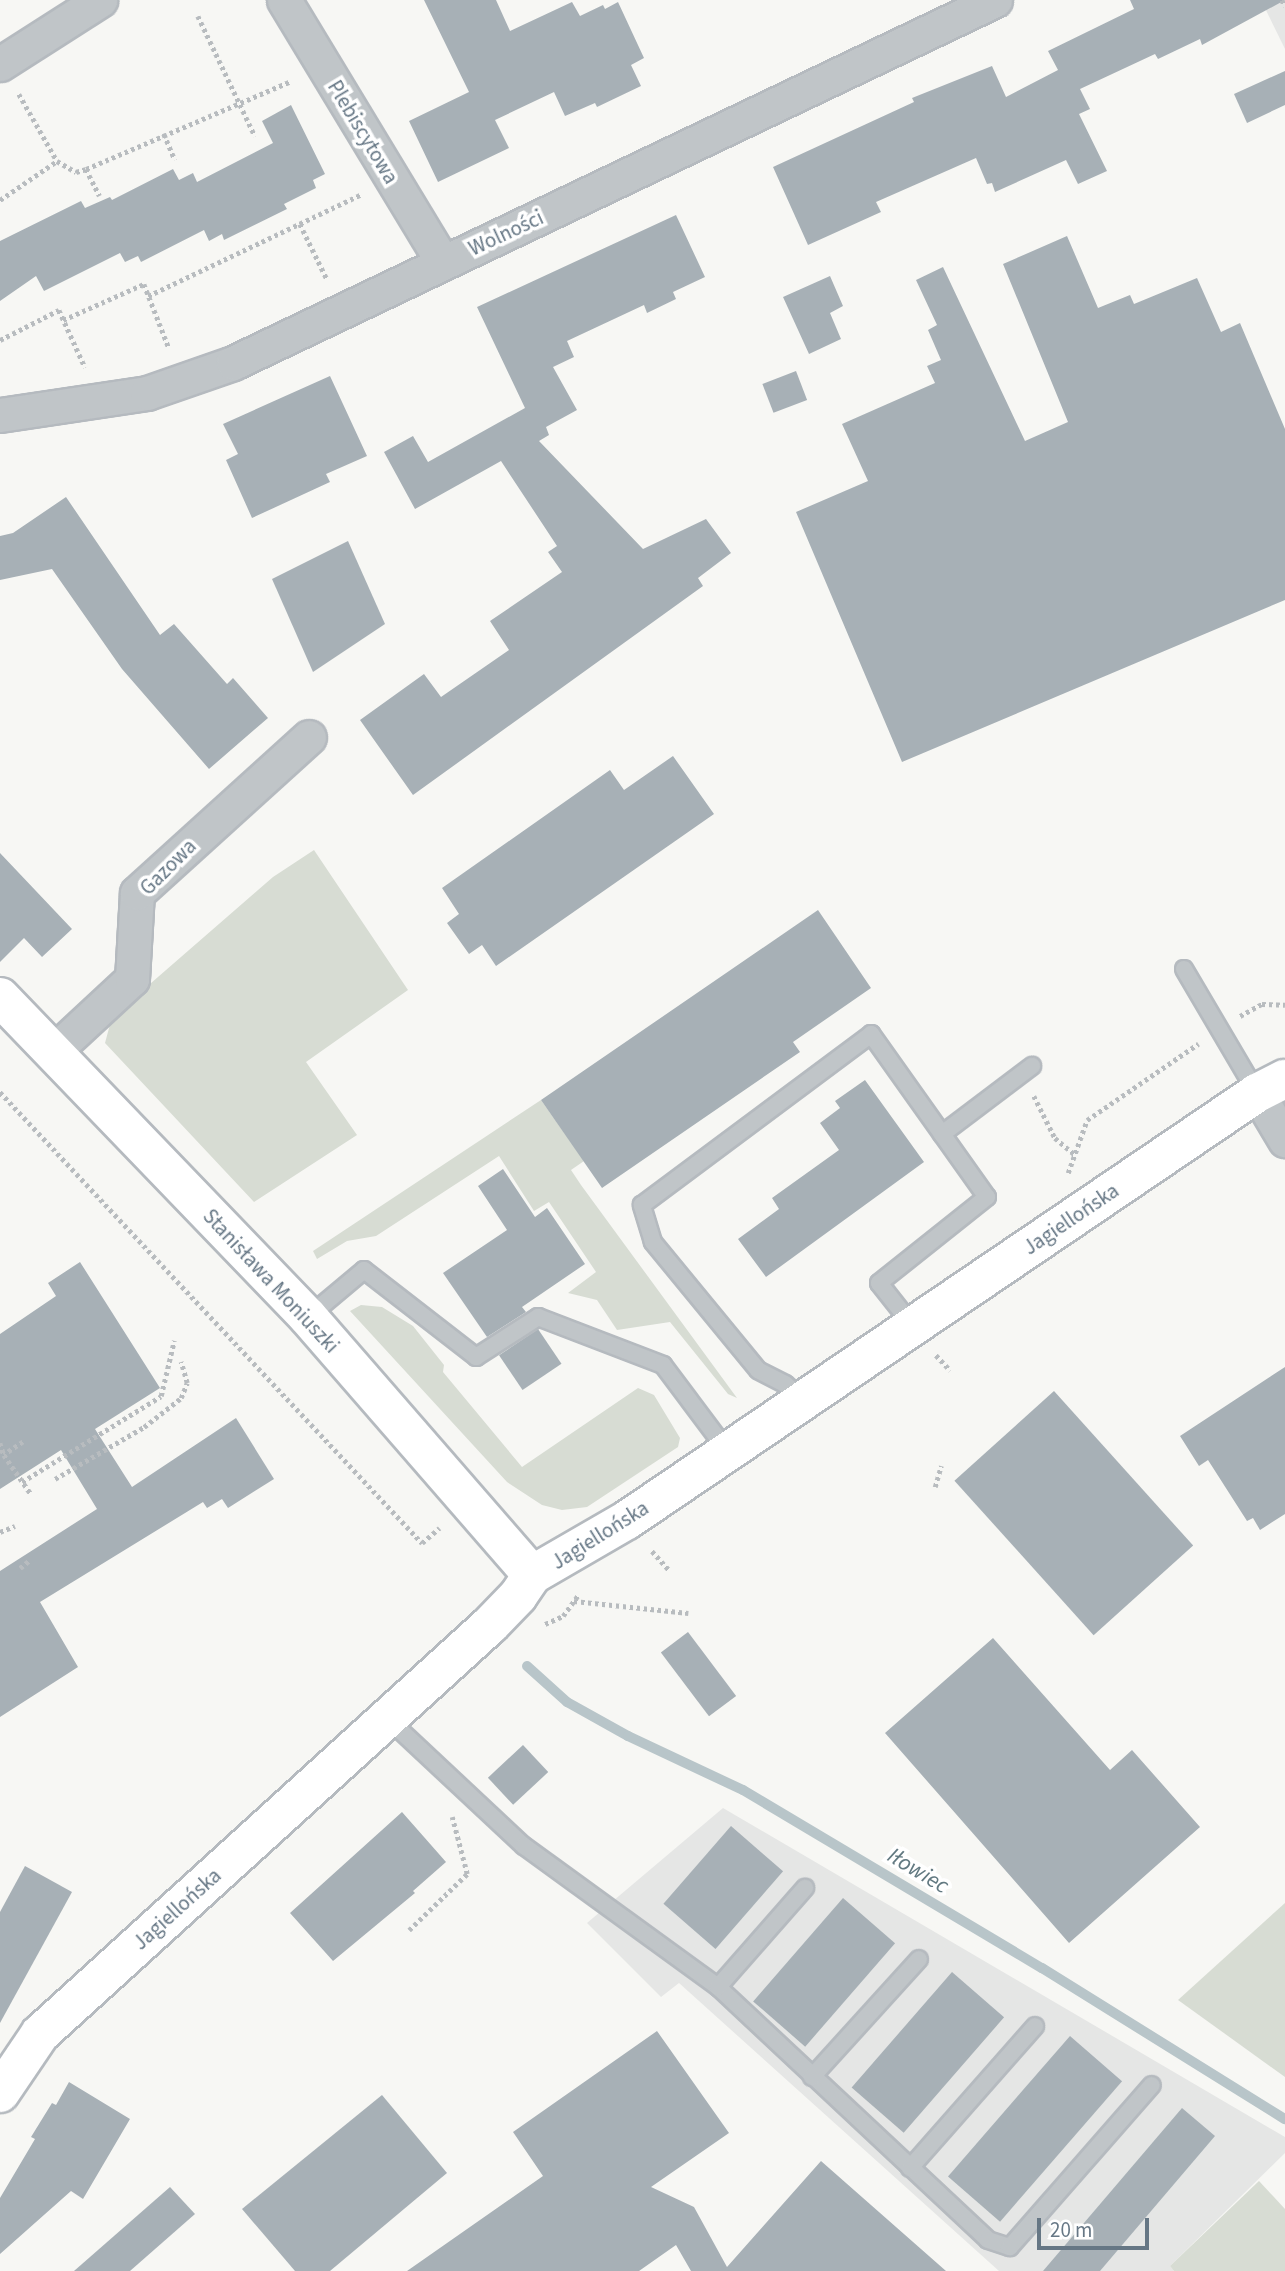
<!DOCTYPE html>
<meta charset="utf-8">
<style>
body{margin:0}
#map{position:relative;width:1285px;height:2271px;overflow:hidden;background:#f7f7f4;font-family:"Source Sans 3",sans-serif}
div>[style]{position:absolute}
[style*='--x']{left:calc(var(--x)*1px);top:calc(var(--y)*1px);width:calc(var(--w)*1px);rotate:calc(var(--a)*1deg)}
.built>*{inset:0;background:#e5e6e5}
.green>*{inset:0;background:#d7dcd3}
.stream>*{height:10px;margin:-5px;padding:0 5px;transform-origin:5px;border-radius:5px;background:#b8c5c9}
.building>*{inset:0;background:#a7b0b6;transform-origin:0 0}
.path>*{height:4.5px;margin-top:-2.25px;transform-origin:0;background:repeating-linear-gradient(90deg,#b8bcbf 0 3.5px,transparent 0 7px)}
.roads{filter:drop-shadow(2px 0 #b5babf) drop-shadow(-2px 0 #b5babf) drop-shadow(0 2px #b5babf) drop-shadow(0 -2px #b5babf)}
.lane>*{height:16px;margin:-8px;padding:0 8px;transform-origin:8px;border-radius:8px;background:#c0c5c8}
.street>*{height:33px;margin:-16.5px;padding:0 16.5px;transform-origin:16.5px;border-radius:16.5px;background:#c0c5c8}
.secondary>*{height:38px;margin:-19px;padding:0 19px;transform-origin:19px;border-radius:19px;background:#fff}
span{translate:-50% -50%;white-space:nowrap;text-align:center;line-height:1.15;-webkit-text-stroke:7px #fff;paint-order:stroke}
.street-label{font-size:21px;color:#667785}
.water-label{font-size:23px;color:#627981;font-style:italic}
.scale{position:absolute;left:1037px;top:2218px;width:112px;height:32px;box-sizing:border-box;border:4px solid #667785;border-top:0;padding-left:9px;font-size:21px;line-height:24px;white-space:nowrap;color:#667785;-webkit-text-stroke:5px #fff;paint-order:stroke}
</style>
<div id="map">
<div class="built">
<div style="clip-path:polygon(1261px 0,1285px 0,1285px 49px)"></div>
<div style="clip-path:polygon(723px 1808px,1285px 2137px,1285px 2153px,1170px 2266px,1174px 2271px,999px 2271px,679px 1983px,661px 1997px,587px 1923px)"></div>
</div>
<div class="green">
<div style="clip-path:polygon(314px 850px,408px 990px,306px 1062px,357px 1135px,254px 1202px,105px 1043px,112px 1017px,273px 877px)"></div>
<div style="clip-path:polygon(541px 1100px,584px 1161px,571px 1170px,581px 1185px,737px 1398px,728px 1394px,670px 1322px,617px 1330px,597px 1300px,568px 1293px,596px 1272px,549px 1202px,534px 1211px,499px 1156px,376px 1236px,347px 1241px,317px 1259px,313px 1251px)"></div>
<div style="clip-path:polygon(361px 1305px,382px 1307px,413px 1326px,444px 1365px,443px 1372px,522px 1467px,638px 1388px,654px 1395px,680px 1438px,678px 1447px,587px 1507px,562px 1510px,542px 1505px,507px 1482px,350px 1311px)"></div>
<div style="clip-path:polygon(1285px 1903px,1285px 2077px,1178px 2000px)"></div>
<div style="clip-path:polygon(1259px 2181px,1285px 2209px,1285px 2271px,1174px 2271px,1170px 2266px)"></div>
</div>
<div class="stream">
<div style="--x:527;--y:1666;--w:54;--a:42"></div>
<div style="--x:567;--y:1702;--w:70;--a:29.1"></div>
<div style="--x:628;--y:1736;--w:127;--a:25.2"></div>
<div style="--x:743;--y:1790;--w:348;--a:30.8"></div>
<div style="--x:1042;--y:1968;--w:286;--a:31.9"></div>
</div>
<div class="building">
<div style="clip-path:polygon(424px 0,496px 0,510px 31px,572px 2px,580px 16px,603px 5px,605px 9px,618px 2px,644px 58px,631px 65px,641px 86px,597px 107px,595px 103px,565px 116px,554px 92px,495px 120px,509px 148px,438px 182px,409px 121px,469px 92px)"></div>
<div style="clip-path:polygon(1130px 0,1285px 0,1202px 45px,1200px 39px,1158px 59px,1155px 54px,1080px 89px,1090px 109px,1079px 114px,1107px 171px,1078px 184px,1066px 160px,995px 192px,992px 183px,987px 184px,976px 158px,876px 202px,881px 212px,808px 245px,773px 167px,914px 102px,912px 98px,992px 66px,1006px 97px,1058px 70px,1048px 51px,1134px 9px)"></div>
<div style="clip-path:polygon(1285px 71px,1285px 105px,1247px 123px,1234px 94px)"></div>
<div style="clip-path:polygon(291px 105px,325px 174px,313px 180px,316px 188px,284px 204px,287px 209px,224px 240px,222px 234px,209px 241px,204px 230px,141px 262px,138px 256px,125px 262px,120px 253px,44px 291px,36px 276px,0 301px,0 241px,81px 201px,85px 208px,110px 197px,112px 200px,173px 169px,179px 180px,193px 173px,197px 182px,273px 143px,262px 121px)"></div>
<div style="clip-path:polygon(676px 215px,705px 277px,673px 292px,676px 299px,647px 313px,644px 305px,567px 341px,574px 357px,553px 367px,577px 410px,546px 427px,549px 435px,539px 441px,643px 549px,706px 519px,731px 553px,698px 578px,703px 586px,413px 795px,360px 720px,424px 674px,441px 697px,509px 650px,490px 621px,562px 572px,548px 552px,557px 546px,501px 461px,415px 509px,384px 452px,413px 436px,428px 462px,525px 408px,477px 307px)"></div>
<div style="clip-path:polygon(1067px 236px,1098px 308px,1130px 295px,1134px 304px,1197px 278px,1221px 332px,1240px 323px,1285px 429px,1285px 600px,902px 762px,796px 512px,868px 481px,842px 424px,935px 383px,927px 366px,941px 360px,928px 330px,937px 325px,916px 280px,943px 267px,1025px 441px,1068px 422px,1003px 264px)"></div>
<div style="clip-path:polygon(830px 276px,843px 306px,830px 313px,841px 339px,809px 354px,783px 297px)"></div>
<div style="left:796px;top:371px;width:31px;height:36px;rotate:69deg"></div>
<div style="clip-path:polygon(330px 376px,367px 456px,326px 474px,330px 482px,252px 518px,226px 460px,238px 454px,223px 424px)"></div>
<div style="clip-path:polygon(66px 497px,160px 635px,174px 624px,227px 684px,233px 678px,268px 718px,209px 769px,122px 669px,52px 569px,0 580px,0 536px,13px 533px)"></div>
<div style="clip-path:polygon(348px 541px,385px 624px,313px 672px,272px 579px)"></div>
<div style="clip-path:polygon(673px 756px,714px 814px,496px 966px,482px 945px,469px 954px,447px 923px,459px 914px,442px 888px,610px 770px,624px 790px)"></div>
<div style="clip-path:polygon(0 853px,72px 929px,42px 957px,24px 938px,0 962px)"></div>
<div style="clip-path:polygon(818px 910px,871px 988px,793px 1042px,800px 1052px,602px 1188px,541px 1100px)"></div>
<div style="clip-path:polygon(865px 1080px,924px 1162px,766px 1277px,738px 1239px,779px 1209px,772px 1198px,839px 1150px,820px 1123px,840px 1108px,835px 1101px)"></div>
<div style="clip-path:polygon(503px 1169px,535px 1217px,547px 1208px,585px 1264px,522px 1307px,526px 1312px,487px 1337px,443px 1273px,507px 1230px,478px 1186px)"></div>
<div style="clip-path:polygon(80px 1262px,160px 1388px,95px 1429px,132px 1487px,236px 1418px,274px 1479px,228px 1508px,222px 1499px,207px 1508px,203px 1502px,40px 1602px,78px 1667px,0 1717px,0 1571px,97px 1509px,61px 1450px,0 1489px,0 1334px,56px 1296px,48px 1283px)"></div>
<div style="left:538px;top:1329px;width:42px;height:47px;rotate:56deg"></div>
<div style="clip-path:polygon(1285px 1367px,1285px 1514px,1260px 1530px,1253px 1518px,1247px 1521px,1208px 1460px,1199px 1466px,1180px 1436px)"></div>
<div style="left:1054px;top:1391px;width:208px;height:134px;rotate:48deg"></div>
<div style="left:688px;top:1632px;width:80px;height:34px;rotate:53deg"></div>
<div style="clip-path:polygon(993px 1638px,1110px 1770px,1132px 1750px,1200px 1827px,1069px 1943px,885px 1733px)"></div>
<div style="left:523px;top:1745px;width:37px;height:48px;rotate:47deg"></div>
<div style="clip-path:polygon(402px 1812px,446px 1862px,413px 1891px,415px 1893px,333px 1961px,290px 1913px)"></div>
<div style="left:731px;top:1826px;width:69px;height:103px;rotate:41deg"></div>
<div style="clip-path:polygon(25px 1866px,72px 1892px,0 2023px,0 1912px)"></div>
<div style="left:843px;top:1898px;width:69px;height:137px;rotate:41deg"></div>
<div style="left:952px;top:1972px;width:69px;height:153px;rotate:41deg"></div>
<div style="clip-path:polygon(657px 2031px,729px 2133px,651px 2187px,694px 2207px,727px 2267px,821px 2161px,946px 2271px,691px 2271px,676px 2245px,639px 2271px,407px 2271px,543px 2176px,513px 2132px)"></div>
<div style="left:1070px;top:2036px;width:69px;height:186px;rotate:41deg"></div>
<div style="clip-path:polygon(69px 2082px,130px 2119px,83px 2199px,71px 2191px,0 2254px,0 2198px,35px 2139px,31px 2137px,52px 2103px,56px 2105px)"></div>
<div style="clip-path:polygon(382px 2095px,447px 2173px,330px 2271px,295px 2271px,242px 2209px)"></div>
<div style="clip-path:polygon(1182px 2108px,1215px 2136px,1100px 2271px,1043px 2271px)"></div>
<div style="clip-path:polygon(170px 2187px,195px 2214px,130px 2271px,74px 2271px)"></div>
</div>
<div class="path">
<div style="--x:1282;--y:0;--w:7;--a:63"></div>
<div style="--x:198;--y:16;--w:133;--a:64.6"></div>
<div style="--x:19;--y:94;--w:77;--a:60.4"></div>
<div style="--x:164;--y:134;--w:28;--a:67"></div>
<div style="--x:86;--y:169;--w:30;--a:63"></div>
<div style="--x:0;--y:200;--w:69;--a:-34.4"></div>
<div style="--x:57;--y:161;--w:22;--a:30"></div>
<div style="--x:76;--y:172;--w:10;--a:-17"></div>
<div style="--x:86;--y:169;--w:223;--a:-23.2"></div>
<div style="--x:300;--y:224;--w:61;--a:63.9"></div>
<div style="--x:148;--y:296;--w:237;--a:-25.5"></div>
<div style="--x:63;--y:320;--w:89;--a:-24"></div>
<div style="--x:144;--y:284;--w:69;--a:68.7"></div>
<div style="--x:0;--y:340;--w:66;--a:-27"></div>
<div style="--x:59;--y:310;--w:63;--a:65.5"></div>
<div style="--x:1240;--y:1016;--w:25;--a:-29"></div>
<div style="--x:1262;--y:1004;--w:23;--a:2"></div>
<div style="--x:0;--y:1092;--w:618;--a:46.9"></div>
<div style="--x:422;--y:1543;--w:23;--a:-41"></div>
<div style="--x:1034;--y:1096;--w:47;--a:63.4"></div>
<div style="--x:1055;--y:1138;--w:26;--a:40"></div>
<div style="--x:1068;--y:1173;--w:56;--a:-70.3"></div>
<div style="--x:1087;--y:1120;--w:135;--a:-34.4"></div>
<div style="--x:936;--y:1355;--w:21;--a:47"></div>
<div style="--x:23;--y:1442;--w:23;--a:146"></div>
<div style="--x:4;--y:1455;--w:47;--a:55.3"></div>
<div style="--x:0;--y:1443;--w:13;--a:72"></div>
<div style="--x:55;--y:1479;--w:103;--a:-30.3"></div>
<div style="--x:144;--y:1427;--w:47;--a:-38.1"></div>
<div style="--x:181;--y:1398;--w:16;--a:-68"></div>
<div style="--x:187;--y:1383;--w:22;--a:-106"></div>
<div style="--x:22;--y:1482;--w:163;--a:-31.7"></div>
<div style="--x:161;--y:1396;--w:57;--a:-76.7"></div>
<div style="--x:935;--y:1487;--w:22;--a:-74"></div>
<div style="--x:0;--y:1532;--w:16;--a:-22"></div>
<div style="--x:652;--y:1551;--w:25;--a:48"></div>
<div style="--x:20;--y:1568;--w:13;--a:-39"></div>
<div style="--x:574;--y:1601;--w:115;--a:6"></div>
<div style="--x:545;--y:1624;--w:20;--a:-24"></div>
<div style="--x:563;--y:1616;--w:27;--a:-54"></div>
<div style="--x:409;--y:1930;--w:81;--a:-44"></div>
<div style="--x:467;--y:1874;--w:59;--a:-104.7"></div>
</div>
<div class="roads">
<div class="lane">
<div style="--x:1184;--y:969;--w:144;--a:59.5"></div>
<div style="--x:942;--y:1134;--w:113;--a:-37.1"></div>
<div style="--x:308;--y:1317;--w:73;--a:-40"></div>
<div style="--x:364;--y:1270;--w:142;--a:37.8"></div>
<div style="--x:476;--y:1357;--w:74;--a:-32.8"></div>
<div style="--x:538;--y:1317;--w:134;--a:21"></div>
<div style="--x:663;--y:1365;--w:109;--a:53.2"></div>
<div style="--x:804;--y:1401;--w:25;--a:-138"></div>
<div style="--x:785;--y:1384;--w:30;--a:-153"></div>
<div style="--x:758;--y:1370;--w:166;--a:-129.4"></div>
<div style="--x:653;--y:1242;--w:39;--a:-107"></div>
<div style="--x:642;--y:1205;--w:286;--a:-36.7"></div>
<div style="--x:871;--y:1034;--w:200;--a:54.6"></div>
<div style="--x:987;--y:1197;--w:138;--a:141.5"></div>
<div style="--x:879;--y:1283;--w:55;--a:51.7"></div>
<div style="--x:387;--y:1718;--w:187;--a:43.1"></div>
<div style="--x:524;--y:1846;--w:240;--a:36"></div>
<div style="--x:718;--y:1987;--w:370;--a:43.1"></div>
<div style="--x:988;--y:2240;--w:23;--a:18"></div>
<div style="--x:1010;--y:2247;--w:215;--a:-48.8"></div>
<div style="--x:718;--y:1987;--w:132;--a:-48.7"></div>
<div style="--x:812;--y:2077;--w:159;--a:-47.8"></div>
<div style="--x:910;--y:2168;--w:189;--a:-48.6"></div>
</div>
<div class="street">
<div style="--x:284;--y:0;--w:307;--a:58.8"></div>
<div style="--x:0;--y:64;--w:119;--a:-32.6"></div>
<div style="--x:0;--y:415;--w:149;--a:-8.5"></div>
<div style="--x:147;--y:393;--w:91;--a:-19.2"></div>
<div style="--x:233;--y:363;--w:844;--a:-25.47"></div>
<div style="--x:52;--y:1053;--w:109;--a:-42.8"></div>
<div style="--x:132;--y:979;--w:86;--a:-86.7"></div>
<div style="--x:137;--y:893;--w:232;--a:-42.2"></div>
<div style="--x:1257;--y:1093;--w:55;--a:59.2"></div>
</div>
<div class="secondary">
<div style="--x:0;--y:997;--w:444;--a:46.1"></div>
<div style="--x:308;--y:1317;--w:342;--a:49"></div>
<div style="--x:0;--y:2093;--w:71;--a:-55.9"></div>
<div style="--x:40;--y:2034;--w:608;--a:-42.27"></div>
<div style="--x:490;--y:1625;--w:40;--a:-46"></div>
<div style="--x:518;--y:1596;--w:25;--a:-56"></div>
<div style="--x:532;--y:1575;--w:110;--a:-30.1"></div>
<div style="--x:627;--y:1520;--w:761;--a:-34.13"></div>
<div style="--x:1257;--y:1093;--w:31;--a:-27"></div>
</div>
</div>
<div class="street-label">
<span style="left:363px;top:132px;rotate:59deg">Plebiscytowa</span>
<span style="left:506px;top:233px;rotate:-25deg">Wolności</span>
<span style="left:168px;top:867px;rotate:-45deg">Gazowa</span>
<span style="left:1071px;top:1219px;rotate:-34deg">Jagiellońska</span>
<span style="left:271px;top:1281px;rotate:47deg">Stanisława Moniuszki</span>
<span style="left:600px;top:1535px;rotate:-32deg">Jagiellońska</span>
<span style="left:177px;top:1909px;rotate:-42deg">Jagiellońska</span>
</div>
<div class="water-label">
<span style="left:918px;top:1871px;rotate:31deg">Iłowiec</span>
</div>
<div class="scale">20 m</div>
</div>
